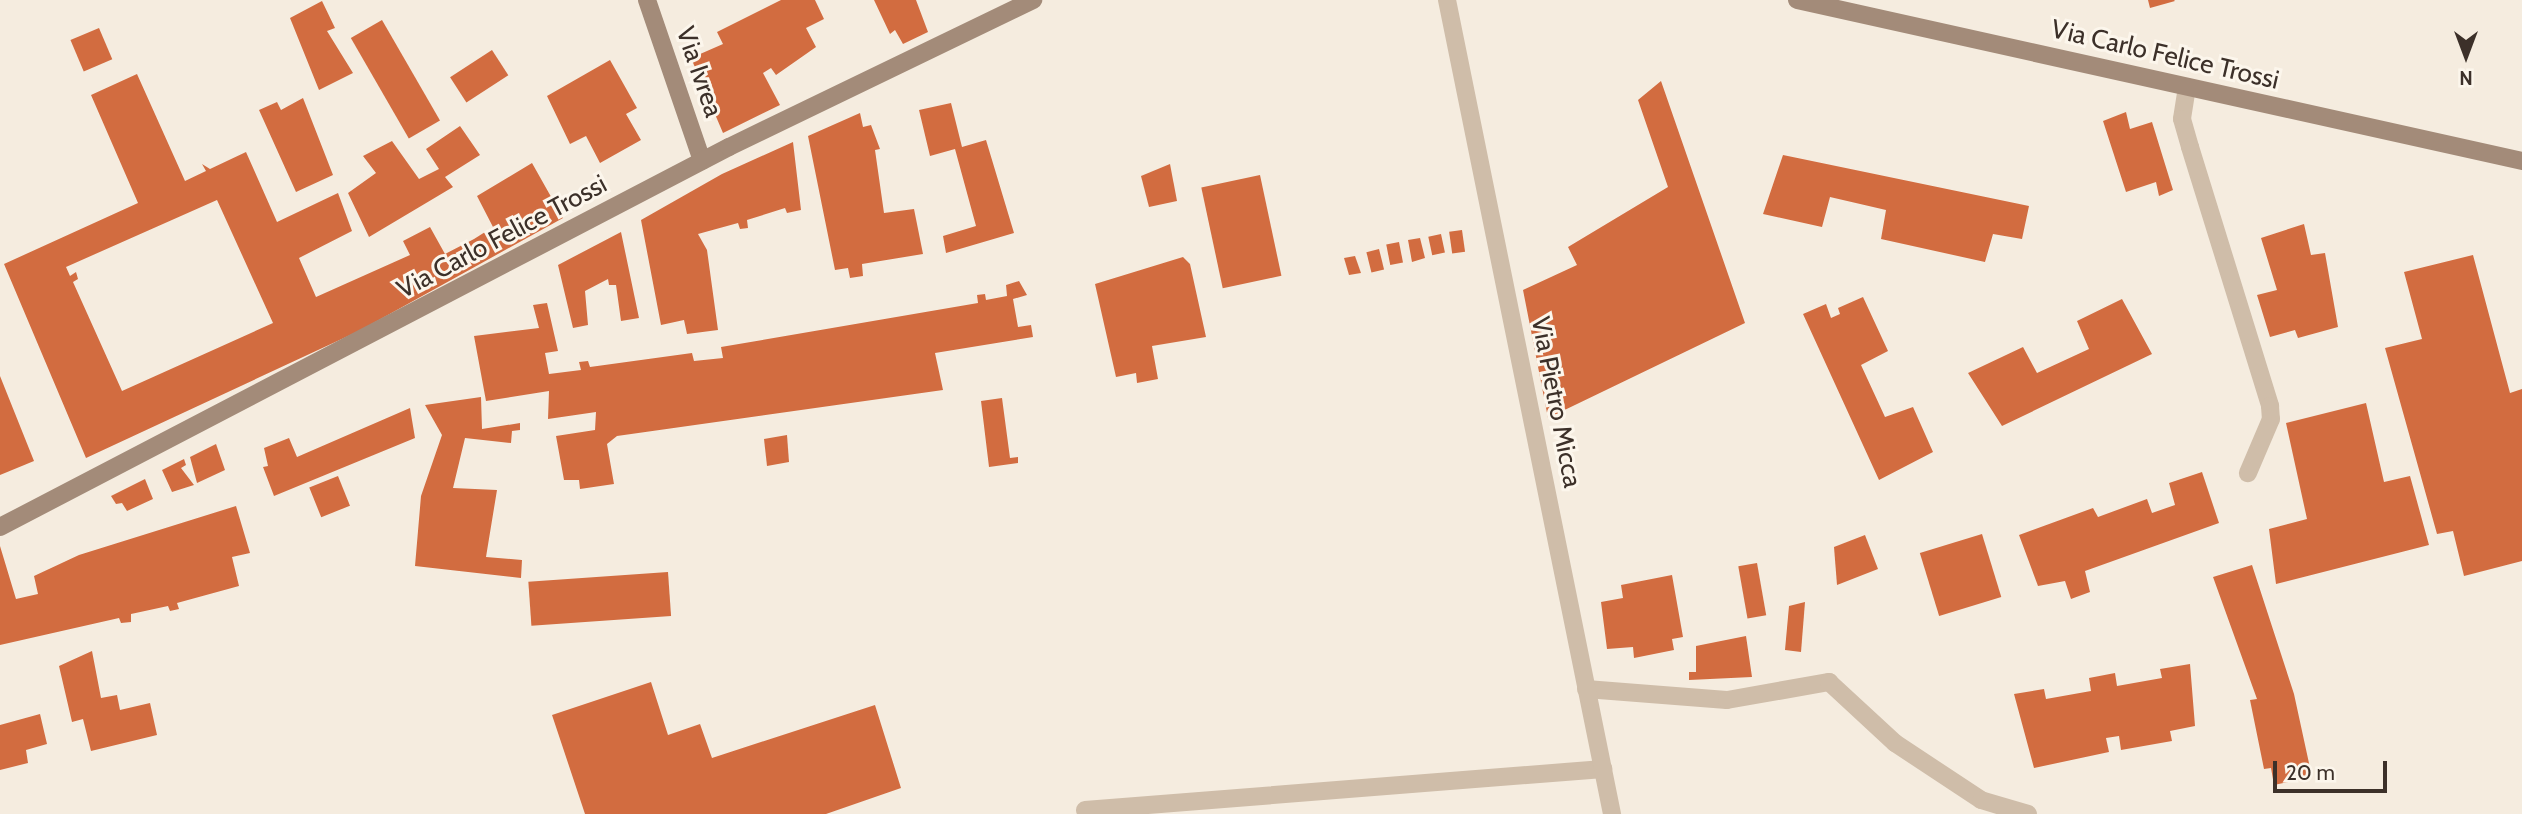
<!DOCTYPE html>
<style>
body{margin:0}
#map{position:relative;width:2522px;height:814px;overflow:hidden;background:#f5ecdf;font-family:Cabin,sans-serif}
div>[style]{position:absolute}
[style*='--x']{left:calc(var(--x)*1px);top:calc(var(--y)*1px);width:calc(var(--w)*1px);rotate:calc(var(--a)*1deg)}
.building>*{inset:0;background:#d26c40;transform-origin:0 0}
.lane>*{height:18px;margin:-9px;padding:0 9px;transform-origin:9px;border-radius:9px;background:#cfbda9}
.street>*{height:18px;margin:-9px;padding:0 9px;transform-origin:9px;border-radius:9px;background:#cfbda9}
.secondary>*{height:18px;margin:-9px;padding:0 9px;transform-origin:9px;border-radius:9px;background:#a38b79}
span{translate:-50% -50%;white-space:nowrap;text-align:center;line-height:1.15;-webkit-text-stroke:6px #fcf6ec;paint-order:stroke}
.street-label{font-size:26px;color:#3c3029}
.north{position:absolute;left:2431px;top:21px;width:70px;height:70px;-webkit-text-stroke:5px #fcf6ec;paint-order:stroke;rotate:180deg;font-size:19px;font-weight:700;line-height:28px;text-align:center;color:#3c3029}
.north::after{content:'';display:block;margin:auto;width:24px;height:32px;background:#3c3029;clip-path:polygon(50% 0,100% 100%,50% 72%,0 100%)}
.scale{position:absolute;left:2273px;top:761px;width:114px;height:32px;box-sizing:border-box;border:4px solid #3c3029;border-top:0;padding-left:9px;font-size:21px;line-height:24px;white-space:nowrap;color:#3c3029;-webkit-text-stroke:5px #fcf6ec;paint-order:stroke}
</style>
<div id="map">
<div class="building">
<div style="clip-path:polygon(781px 0,815px 0,824px 19px,806px 28px,816px 47px,776px 75px,771px 68px,763px 73px,780px 105px,723px 133px,691px 58px,723px 44px,717px 32px)"></div>
<div style="clip-path:polygon(874px 0,916px 0,928px 32px,903px 44px,895px 30px,890px 34px)"></div>
<div style="clip-path:polygon(2148px 0,2174px 0,2175px 1px,2150px 8px)"></div>
<div style="clip-path:polygon(322px 1px,335px 28px,327px 31px,353px 73px,319px 90px,290px 18px)"></div>
<div style="left:382px;top:20px;width:116px;height:36px;rotate:60deg"></div>
<div style="left:99px;top:28px;width:34px;height:31px;rotate:67deg"></div>
<div style="left:492px;top:50px;width:30px;height:50px;rotate:57deg"></div>
<div style="clip-path:polygon(610px 60px,637px 108px,626px 114px,641px 140px,600px 163px,586px 136px,570px 144px,547px 96px)"></div>
<div style="clip-path:polygon(evenodd,137px 74px,185px 181px,206px 171px,202px 164px,210px 169px,246px 152px,277px 222px,338px 193px,352px 231px,299px 258px,316px 297px,410px 255px,403px 241px,430px 227px,445px 254px,474px 239px,493px 227px,477px 196px,532px 163px,563px 218px,359px 331px,86px 458px,4px 264px,138px 203px,91px 95px,137px 74px,217px 200px,273px 323px,122px 391px,73px 282px,78px 279px,76px 272px,70px 276px,66px 267px,217px 200px)"></div>
<div style="clip-path:polygon(1661px 81px,1745px 323px,1548px 418px,1523px 290px,1577px 265px,1568px 247px,1668px 187px,1638px 100px)"></div>
<div style="clip-path:polygon(303px 98px,333px 175px,296px 192px,259px 110px,277px 102px,281px 110px)"></div>
<div style="clip-path:polygon(951px 103px,962px 147px,986px 140px,1014px 233px,946px 253px,943px 236px,976px 226px,955px 149px,930px 156px,919px 110px)"></div>
<div style="clip-path:polygon(2126px 112px,2130px 129px,2152px 122px,2173px 190px,2159px 196px,2156px 182px,2126px 192px,2103px 121px)"></div>
<div style="clip-path:polygon(860px 113px,863px 127px,871px 125px,880px 149px,875px 150px,884px 213px,914px 209px,923px 254px,862px 264px,863px 276px,850px 278px,848px 268px,835px 270px,808px 136px)"></div>
<div style="clip-path:polygon(460px 126px,480px 155px,445px 177px,453px 187px,369px 237px,348px 193px,376px 173px,363px 156px,392px 141px,419px 179px,439px 169px,426px 149px)"></div>
<div style="clip-path:polygon(793px 142px,801px 210px,787px 213px,785px 208px,747px 220px,748px 228px,740px 229px,738px 223px,698px 234px,707px 250px,718px 330px,687px 334px,684px 320px,661px 325px,641px 220px,722px 174px)"></div>
<div style="clip-path:polygon(1783px 155px,2029px 206px,2022px 239px,1993px 234px,1985px 262px,1881px 239px,1886px 210px,1830px 197px,1822px 227px,1763px 214px)"></div>
<div style="clip-path:polygon(1170px 164px,1177px 201px,1149px 207px,1141px 176px)"></div>
<div style="left:1260px;top:175px;width:103px;height:60px;rotate:78deg"></div>
<div style="clip-path:polygon(2304px 224px,2311px 255px,2325px 253px,2338px 327px,2298px 338px,2295px 330px,2270px 337px,2257px 295px,2277px 290px,2261px 238px)"></div>
<div style="left:1462px;top:230px;width:22px;height:13px;rotate:82deg"></div>
<div style="clip-path:polygon(621px 232px,639px 318px,621px 321px,616px 285px,609px 285px,608px 279px,585px 291px,588px 325px,573px 328px,558px 265px)"></div>
<div style="left:1441px;top:234px;width:19px;height:13px;rotate:78deg"></div>
<div style="clip-path:polygon(1420px 238px,1425px 258px,1412px 262px,1408px 240px)"></div>
<div style="left:1399px;top:242px;width:21px;height:13px;rotate:79deg"></div>
<div style="left:1379px;top:249px;width:21px;height:13px;rotate:76deg"></div>
<div style="clip-path:polygon(2473px 255px,2510px 393px,2522px 389px,2522px 561px,2464px 576px,2453px 531px,2437px 534px,2385px 348px,2422px 339px,2404px 272px)"></div>
<div style="clip-path:polygon(1355px 256px,1361px 273px,1349px 275px,1344px 258px)"></div>
<div style="clip-path:polygon(1183px 257px,1190px 264px,1206px 337px,1152px 346px,1158px 379px,1137px 383px,1136px 373px,1116px 377px,1095px 284px)"></div>
<div style="clip-path:polygon(1019px 281px,1027px 295px,1013px 299px,1018px 327px,1031px 325px,1033px 337px,935px 353px,943px 390px,617px 436px,607px 444px,614px 484px,580px 489px,579px 480px,564px 480px,556px 436px,595px 430px,596px 412px,548px 419px,549px 391px,486px 401px,474px 336px,539px 328px,533px 305px,547px 303px,558px 351px,545px 353px,549px 374px,581px 370px,579px 362px,588px 361px,590px 367px,692px 353px,694px 361px,723px 358px,721px 347px,978px 303px,977px 295px,985px 294px,986px 300px,1007px 296px,1006px 285px)"></div>
<div style="clip-path:polygon(1863px 297px,1888px 351px,1861px 365px,1885px 417px,1913px 407px,1933px 452px,1879px 480px,1803px 314px,1826px 304px,1831px 318px,1840px 314px,1838px 308px)"></div>
<div style="clip-path:polygon(2122px 299px,2152px 354px,2002px 426px,1968px 373px,2023px 347px,2037px 373px,2089px 349px,2077px 321px)"></div>
<div style="clip-path:polygon(0 376px,34px 461px,0 475px)"></div>
<div style="clip-path:polygon(481px 397px,482px 429px,520px 423px,520px 430px,512px 431px,511px 443px,465px 438px,453px 488px,497px 490px,486px 557px,522px 560px,521px 578px,415px 566px,421px 496px,442px 435px,425px 405px)"></div>
<div style="clip-path:polygon(1002px 398px,1010px 458px,1018px 457px,1018px 463px,989px 467px,981px 401px)"></div>
<div style="clip-path:polygon(2366px 403px,2384px 482px,2410px 476px,2429px 545px,2276px 584px,2269px 529px,2307px 519px,2286px 423px)"></div>
<div style="clip-path:polygon(410px 408px,415px 438px,274px 496px,263px 467px,268px 466px,264px 448px,289px 438px,297px 457px)"></div>
<div style="clip-path:polygon(787px 435px,789px 462px,767px 466px,764px 439px)"></div>
<div style="clip-path:polygon(216px 444px,225px 470px,197px 483px,190px 457px)"></div>
<div style="clip-path:polygon(184px 459px,186px 465px,181px 468px,194px 485px,172px 492px,162px 470px)"></div>
<div style="clip-path:polygon(2202px 472px,2219px 523px,2085px 571px,2090px 592px,2071px 599px,2065px 581px,2038px 586px,2019px 535px,2093px 508px,2098px 517px,2147px 499px,2152px 513px,2175px 505px,2169px 483px)"></div>
<div style="left:338px;top:476px;width:32px;height:31px;rotate:68deg"></div>
<div style="clip-path:polygon(145px 479px,153px 499px,127px 511px,122px 503px,116px 504px,111px 496px)"></div>
<div style="clip-path:polygon(236px 506px,250px 553px,232px 557px,239px 586px,177px 603px,179px 609px,170px 611px,168px 606px,131px 614px,131px 622px,121px 623px,119px 618px,0 645px,0 546px,16px 599px,38px 594px,34px 576px,79px 555px)"></div>
<div style="left:1982px;top:534px;width:66px;height:65px;rotate:73deg"></div>
<div style="clip-path:polygon(1865px 535px,1878px 569px,1837px 585px,1834px 547px)"></div>
<div style="left:1757px;top:563px;width:53px;height:19px;rotate:80deg"></div>
<div style="clip-path:polygon(2252px 565px,2294px 694px,2312px 777px,2274px 785px,2271px 768px,2264px 769px,2250px 700px,2257px 699px,2213px 577px)"></div>
<div style="left:668px;top:572px;width:44px;height:140px;rotate:86deg"></div>
<div style="clip-path:polygon(1672px 575px,1683px 637px,1672px 639px,1674px 650px,1634px 658px,1633px 647px,1607px 649px,1601px 602px,1623px 598px,1621px 585px)"></div>
<div style="clip-path:polygon(1805px 602px,1801px 652px,1785px 650px,1789px 606px)"></div>
<div style="clip-path:polygon(1746px 636px,1752px 677px,1689px 680px,1689px 672px,1696px 672px,1696px 646px)"></div>
<div style="clip-path:polygon(92px 651px,101px 698px,117px 695px,120px 710px,150px 703px,157px 735px,91px 751px,83px 719px,72px 722px,59px 666px)"></div>
<div style="clip-path:polygon(2190px 664px,2195px 726px,2170px 731px,2172px 741px,2121px 750px,2119px 736px,2106px 738px,2109px 752px,2034px 768px,2014px 694px,2044px 689px,2046px 699px,2091px 691px,2089px 678px,2115px 673px,2117px 686px,2162px 678px,2160px 669px)"></div>
<div style="clip-path:polygon(651px 682px,668px 735px,700px 724px,712px 758px,875px 705px,901px 788px,826px 814px,585px 814px,552px 715px)"></div>
<div style="clip-path:polygon(40px 714px,47px 744px,26px 750px,28px 763px,0 770px,0 725px)"></div>
</div>
<div class="lane">
<div style="--x:2187;--y:87;--w:32;--a:99"></div>
<div style="--x:2182;--y:119;--w:29;--a:74"></div>
<div style="--x:2190;--y:147;--w:271;--a:72.8"></div>
<div style="--x:2270;--y:406;--w:13;--a:86"></div>
<div style="--x:2271;--y:419;--w:59;--a:113.1"></div>
<div style="--x:1586;--y:689;--w:141;--a:4.5"></div>
<div style="--x:1727;--y:700;--w:104;--a:-10"></div>
<div style="--x:1829;--y:682;--w:90;--a:42.7"></div>
<div style="--x:1895;--y:743;--w:103;--a:33.5"></div>
<div style="--x:1981;--y:800;--w:49;--a:16.6"></div>
<div style="--x:1085;--y:810;--w:520;--a:-4.53"></div>
</div>
<div class="street">
<div style="--x:1447;--y:0;--w:831;--a:78.54"></div>
</div>
<div class="secondary">
<div style="--x:647;--y:0;--w:170;--a:71.1"></div>
<div style="--x:1797;--y:0;--w:743;--a:12.52"></div>
<div style="--x:0;--y:527;--w:822;--a:-27.53"></div>
<div style="--x:729;--y:147;--w:338;--a:-25.8"></div>
</div>
<div class="street-label">
<span style="left:2165px;top:55px;rotate:13deg">Via Carlo Felice Trossi</span>
<span style="left:699px;top:72px;rotate:71deg">Via Ivrea</span>
<span style="left:502px;top:237px;rotate:-28deg">Via Carlo Felice Trossi</span>
<span style="left:1556px;top:402px;rotate:79deg">Via Pietro Micca</span>
</div>
<div class="north">N</div>
<div class="scale">20 m</div>
</div>
